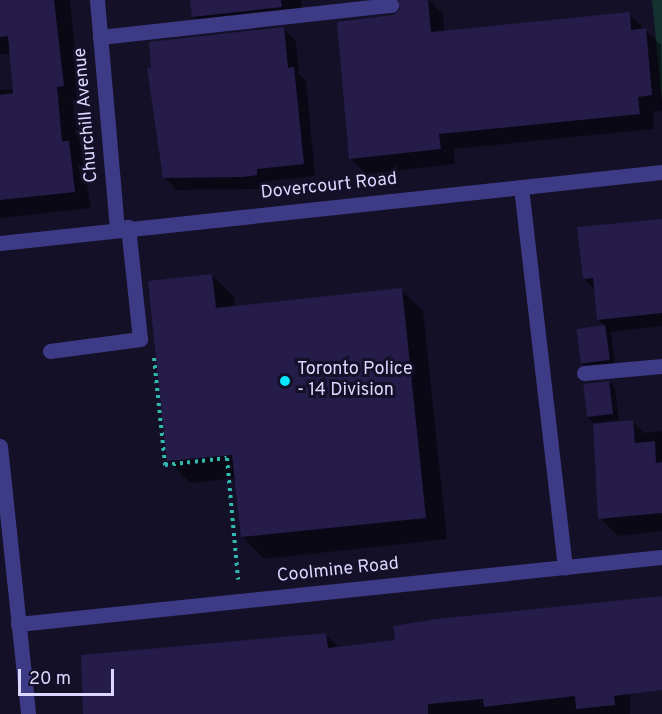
<!DOCTYPE html>
<style>
body{margin:0}
#map{position:relative;width:662px;height:714px;overflow:hidden;background:#141028;font-family:Overpass,sans-serif}
div>[style]{position:absolute}
[style*='--x']{left:calc(var(--x)*1px);top:calc(var(--y)*1px);width:calc(var(--w)*1px);rotate:calc(var(--a)*1deg)}
.green>*{inset:0;background:#133230}
.shadow>*{inset:0;background:#0007}
.building>*{inset:0;background:#251c49;transform-origin:0 0}
.path>*{height:4px;margin-top:-2px;transform-origin:0;background:repeating-linear-gradient(90deg,#31b9af 0 3px,transparent 0 7.5px)}
.minor>*{height:15px;margin:-7.5px;padding:0 7.5px;transform-origin:7.5px;border-radius:7.5px;background:#3d3b86}
.dots>*{width:16px;height:16px;translate:-50% -50%;box-sizing:border-box;border:3px solid #141028;border-radius:50%}
span{translate:-50% -50%;white-space:nowrap;text-align:center;line-height:1.15;-webkit-text-stroke:6px #141028;paint-order:stroke}
.street-label{font-size:18px;color:#dbd7ff}
.poi-label{font-size:18px;color:#dbd7ff}
.left{translate:0 -50%;text-align:left}
.scale{position:absolute;left:18px;top:669px;width:96px;height:27px;box-sizing:border-box;border:3px solid #dbd7ff;border-top:0;padding-left:8px;font-size:18px;line-height:21px;white-space:nowrap;color:#dbd7ff;-webkit-text-stroke:4px #141028;paint-order:stroke}
</style>
<div id="map">
<div class="green">
<div style="clip-path:polygon(652px 0,662px 0,662px 102px)"></div>
</div>
<div class="shadow">
<div style="clip-path:polygon(0 0,70px 0,80px 103px,73px 103px,91px 208px,0 218px,0 90px,14px 89px,11px 54px,0 54px)"></div>
<div style="clip-path:polygon(191px 0,301px 0,302px 18px,209px 32px,193px 16px)"></div>
<div style="clip-path:polygon(409px 0,429px 0,443px 14px,444px 32px,629px 14px,661px 45px,662px 111px,653px 112px,654px 129px,454px 149px,455px 164px,366px 174px,351px 159px,393px 16px)"></div>
<div style="clip-path:polygon(283px 28px,296px 41px,299px 74px,306px 81px,315px 176px,269px 181px,269px 188px,256px 189px,177px 190px,165px 178px)"></div>
<div style="clip-path:polygon(662px 220px,662px 326px,611px 332px,615px 366px,588px 370px,582px 364px,578px 330px,605px 326px,598px 319px,596px 291px,584px 279px)"></div>
<div style="clip-path:polygon(212px 275px,234px 297px,235px 307px,401px 290px,423px 311px,447px 539px,264px 559px,243px 537px,236px 478px,190px 483px,168px 461px)"></div>
<div style="clip-path:polygon(609px 382px,615px 388px,619px 420px,593px 423px,587px 417px)"></div>
<div style="clip-path:polygon(633px 422px,644px 433px,662px 431px,662px 531px,618px 536px,600px 518px)"></div>
<div style="clip-path:polygon(662px 596px,662px 685px,631px 688px,630px 714px,85px 714px,83px 656px,325px 634px,339px 648px,396px 641px,436px 621px)"></div>
</div>
<div class="building">
<div style="clip-path:polygon(0 0,54px 0,64px 86px,57px 87px,62px 141px,69px 141px,75px 192px,0 200px,0 95px,13px 93px,8px 36px,0 37px)"></div>
<div style="clip-path:polygon(190px 0,281px 0,282px 7px,192px 17px)"></div>
<div style="clip-path:polygon(399px 0,428px 0,431px 32px,630px 12px,631px 30px,646px 28px,652px 95px,638px 97px,640px 114px,439px 134px,441px 149px,349px 159px,337px 22px,393px 15px,400px 9px)"></div>
<div style="clip-path:polygon(284px 27px,288px 68px,294px 67px,304px 164px,257px 169px,257px 175px,243px 177px,163px 178px,147px 68px,151px 68px,149px 42px)"></div>
<div style="clip-path:polygon(662px 219px,662px 313px,597px 320px,593px 278px,583px 279px,577px 227px)"></div>
<div style="clip-path:polygon(212px 274px,216px 308px,402px 288px,426px 518px,241px 537px,232px 455px,167px 461px,148px 281px)"></div>
<div style="left:605px;top:325px;width:35px;height:29px;rotate:82deg"></div>
<div style="left:609px;top:381px;width:33px;height:26px;rotate:83deg"></div>
<div style="clip-path:polygon(633px 420px,635px 443px,655px 441px,656px 463px,662px 462px,662px 513px,598px 519px,593px 424px)"></div>
<div style="clip-path:polygon(662px 596px,662px 690px,614px 696px,615px 705px,576px 709px,575px 696px,484px 707px,483px 699px,428px 704px,428px 714px,83px 714px,81px 655px,326px 633px,328px 648px,395px 640px,393px 626px,436px 619px)"></div>
</div>
<div class="path">
<div style="--x:154;--y:358;--w:108;--a:84.1"></div>
<div style="--x:165;--y:465;--w:62;--a:-6.4"></div>
<div style="--x:227;--y:458;--w:122;--a:84.8"></div>
</div>
<div class="minor">
<div style="--x:97;--y:0;--w:228;--a:85"></div>
<div style="--x:100;--y:37;--w:293;--a:-6.3"></div>
<div style="--x:521;--y:187;--w:383;--a:83.4"></div>
<div style="--x:0;--y:243;--w:666;--a:-6.12"></div>
<div style="--x:50;--y:351;--w:91;--a:-7.6"></div>
<div style="--x:140;--y:339;--w:113;--a:-96.1"></div>
<div style="--x:584;--y:373;--w:78;--a:-5.1"></div>
<div style="--x:0;--y:446;--w:269;--a:84"></div>
<div style="--x:18;--y:624;--w:647;--a:-5.94"></div>
</div>
<div class="dots">
<div style="left:285px;top:381px;background:#05e7fd"></div>
</div>
<div class="street-label">
<span style="left:87px;top:115px;rotate:-95deg">Churchill Avenue</span>
<span style="left:329px;top:187px;rotate:-6deg">Dovercourt Road</span>
<span style="left:338px;top:571px;rotate:-6deg">Coolmine Road</span>
</div>
<div class="poi-label">
<span class="left" style="left:297px;top:381px">Toronto Police<br>- 14 Division</span>
</div>
<div class="scale">20 m</div>
</div>
